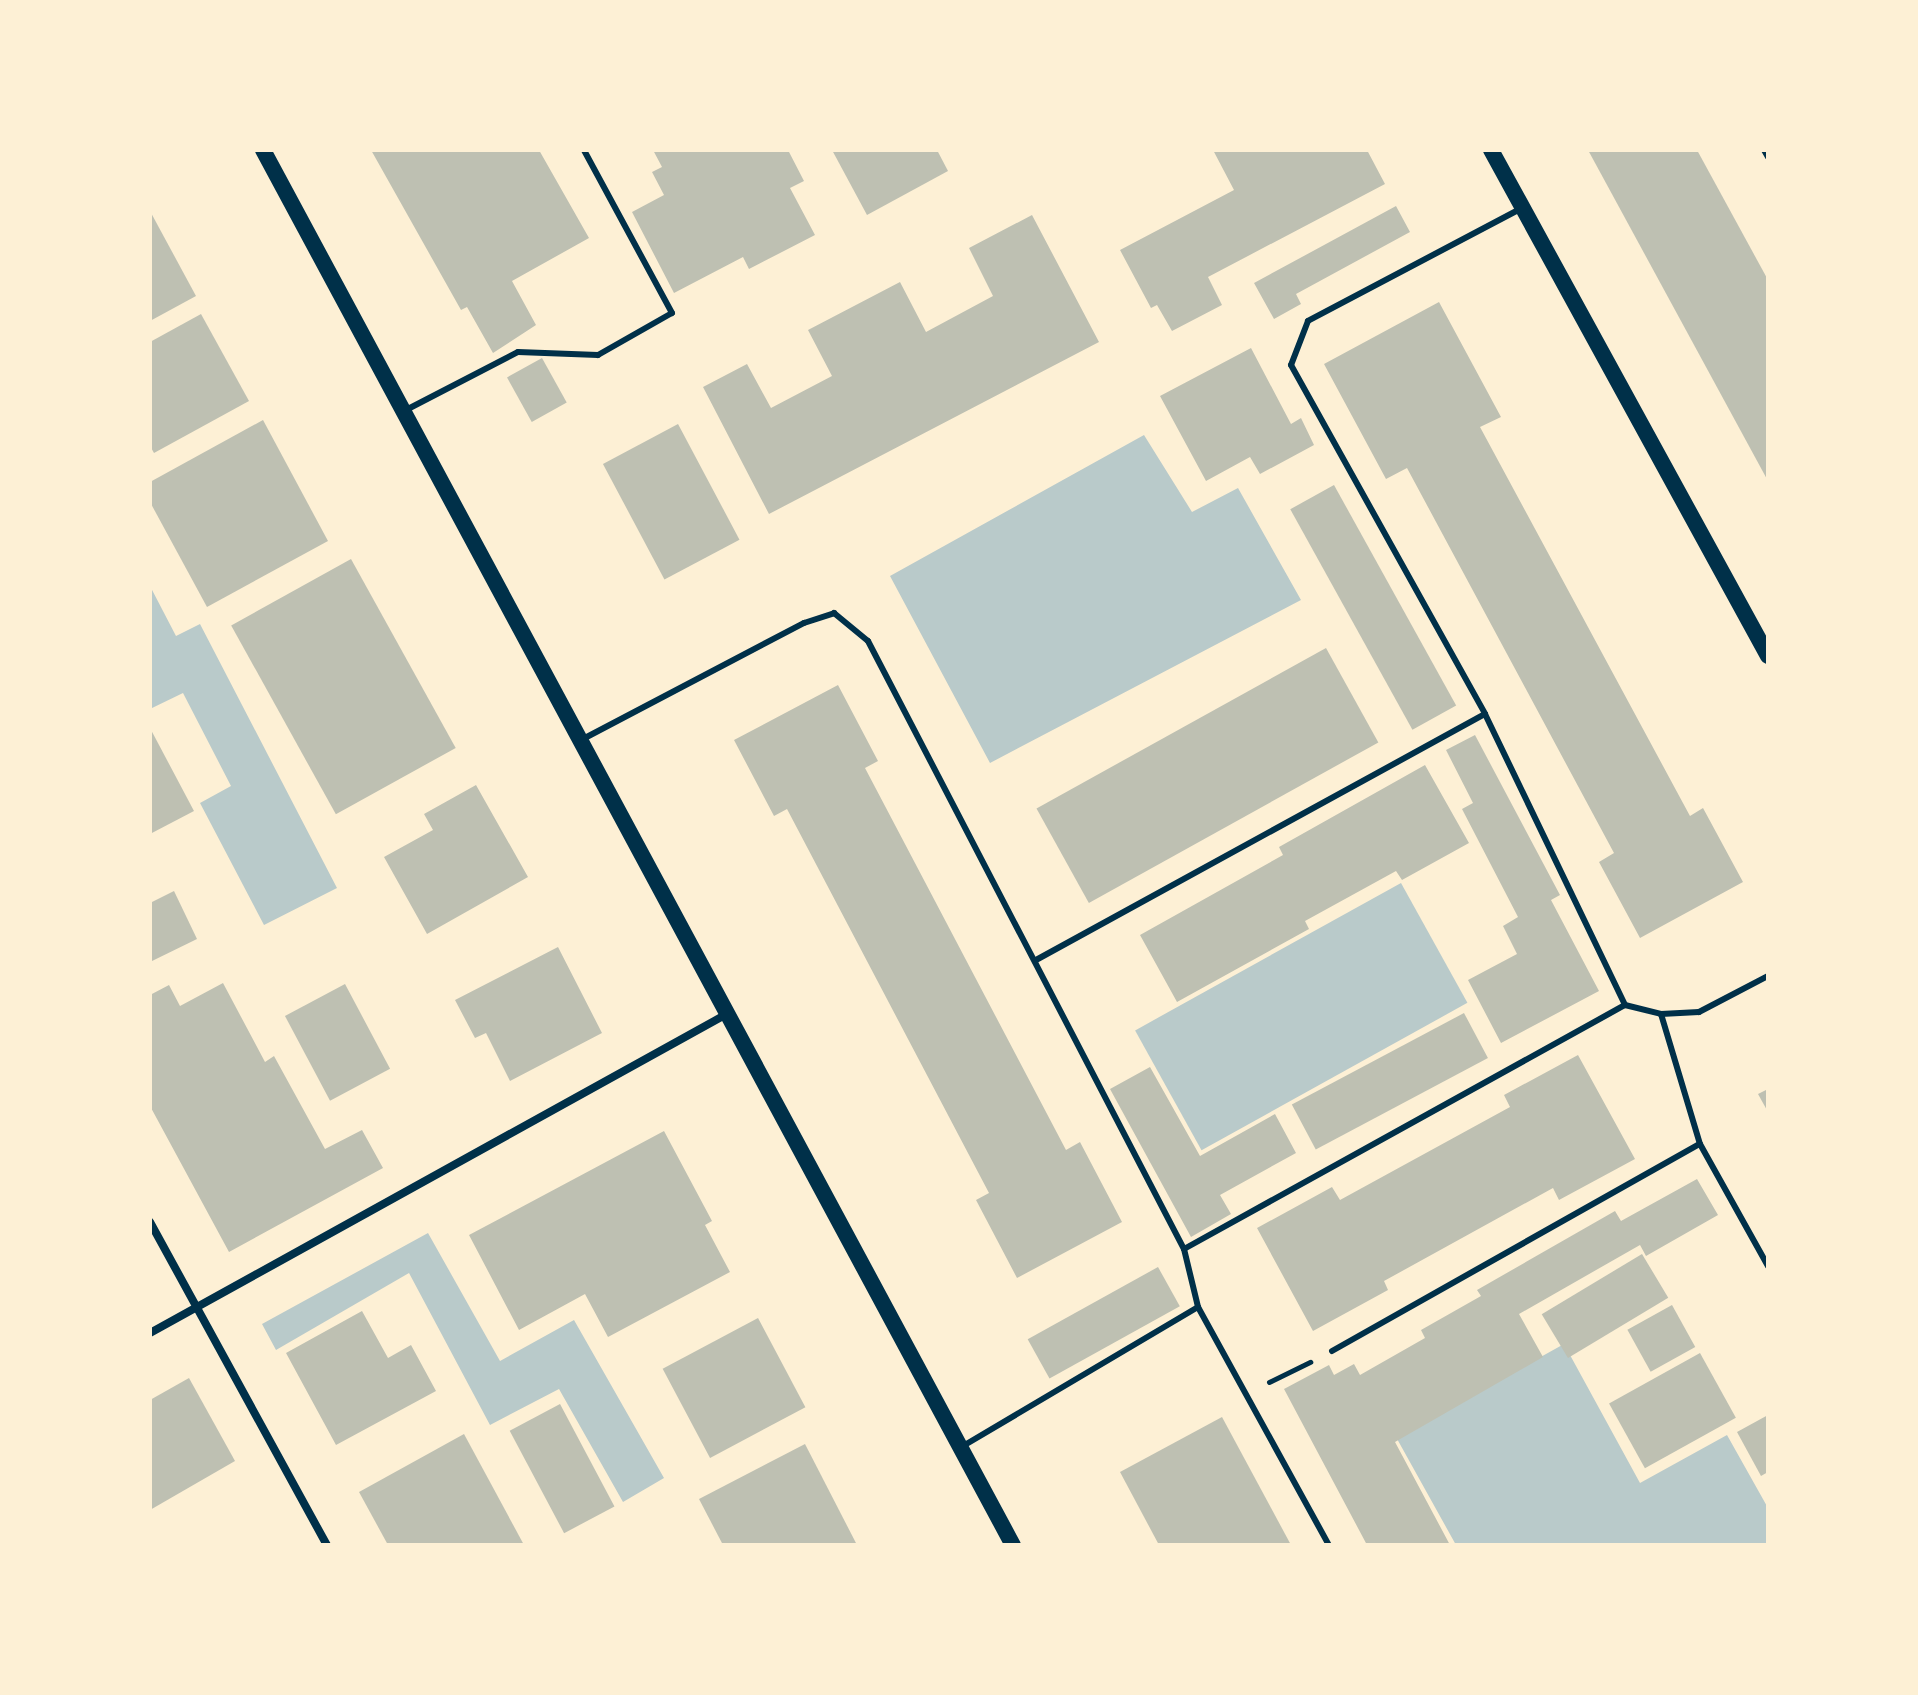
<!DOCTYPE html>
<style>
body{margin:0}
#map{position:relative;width:1918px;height:1695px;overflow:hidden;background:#fdf0d5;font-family:"PT Sans",sans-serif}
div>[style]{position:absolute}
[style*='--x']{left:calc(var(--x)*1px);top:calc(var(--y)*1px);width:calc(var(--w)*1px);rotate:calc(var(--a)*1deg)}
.green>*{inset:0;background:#b9caca;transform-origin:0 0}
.building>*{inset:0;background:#bec0b2;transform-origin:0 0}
.path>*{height:5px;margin:-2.5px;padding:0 2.5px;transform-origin:2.5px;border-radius:2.5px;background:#003049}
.service>*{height:6px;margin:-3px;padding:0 3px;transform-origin:3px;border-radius:3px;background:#003049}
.minor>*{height:8px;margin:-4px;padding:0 4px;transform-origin:4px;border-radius:4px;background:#003049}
.secondary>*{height:16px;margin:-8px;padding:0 8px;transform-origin:8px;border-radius:8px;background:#003049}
span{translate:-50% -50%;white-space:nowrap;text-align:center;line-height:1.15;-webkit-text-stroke:6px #fdf0d5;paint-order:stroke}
.frame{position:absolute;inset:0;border:152px solid #fdf0d5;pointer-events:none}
</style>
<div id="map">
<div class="green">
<div style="clip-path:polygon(1144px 435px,1192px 512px,1238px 488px,1301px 600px,990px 763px,890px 576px)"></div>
<div style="clip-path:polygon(150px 586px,176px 636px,200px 624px,337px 888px,264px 925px,200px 803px,231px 786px,183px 693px,150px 709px)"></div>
<div style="left:1401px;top:883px;width:137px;height:304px;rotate:61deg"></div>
<div style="clip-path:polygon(428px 1233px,500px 1361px,574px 1320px,664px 1478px,623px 1502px,559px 1389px,490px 1425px,409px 1273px,276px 1350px,262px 1324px)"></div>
<div style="clip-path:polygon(1564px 1344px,1640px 1483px,1727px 1435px,1768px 1508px,1768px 1545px,1456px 1545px,1396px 1437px)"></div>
</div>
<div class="building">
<div style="clip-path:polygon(371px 150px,539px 150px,589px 238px,512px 281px,536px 325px,493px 353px,467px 307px,461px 310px)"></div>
<div style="clip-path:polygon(653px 150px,788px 150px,804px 181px,790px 188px,815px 235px,749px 269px,743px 257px,674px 293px,632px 212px,664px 195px,652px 172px,662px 167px)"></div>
<div style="clip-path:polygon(832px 150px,937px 150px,948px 171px,867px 215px)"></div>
<div style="clip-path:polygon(1213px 150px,1367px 150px,1385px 184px,1208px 277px,1222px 305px,1172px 331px,1157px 305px,1151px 308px,1120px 250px,1234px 190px)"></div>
<div style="clip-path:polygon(1588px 150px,1697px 150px,1768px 280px,1768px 481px)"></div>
<div style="clip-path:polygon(1396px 206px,1410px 232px,1296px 294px,1301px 304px,1274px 319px,1254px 283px)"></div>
<div style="clip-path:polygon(150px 211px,196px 296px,150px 321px)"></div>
<div style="clip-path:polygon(1032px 215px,1099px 342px,769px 514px,703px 387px,747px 364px,771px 408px,832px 376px,808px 330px,900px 282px,926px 332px,993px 296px,969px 248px)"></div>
<div style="clip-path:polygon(1439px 302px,1501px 417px,1480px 427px,1690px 816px,1703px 808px,1743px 882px,1640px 938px,1599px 862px,1614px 853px,1407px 468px,1386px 479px,1324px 364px)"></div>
<div style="clip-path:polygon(201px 314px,249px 401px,154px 453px,150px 446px,150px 342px)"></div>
<div style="clip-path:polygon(1251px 348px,1291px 424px,1301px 418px,1314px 445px,1260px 474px,1250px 457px,1206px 481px,1160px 396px)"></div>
<div style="left:542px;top:358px;width:51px;height:40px;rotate:61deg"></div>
<div style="clip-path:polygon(263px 420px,328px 541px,207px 607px,150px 502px,150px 482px)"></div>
<div style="left:678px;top:424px;width:131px;height:85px;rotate:62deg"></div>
<div style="left:1334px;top:485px;width:252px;height:50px;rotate:61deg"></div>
<div style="left:351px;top:559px;width:216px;height:137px;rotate:61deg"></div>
<div style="left:1326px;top:648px;width:108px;height:331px;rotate:61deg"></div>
<div style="clip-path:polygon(838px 685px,878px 761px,865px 768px,1066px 1150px,1080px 1142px,1122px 1222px,1017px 1278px,976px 1200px,989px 1193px,787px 809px,774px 816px,734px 740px)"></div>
<div style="clip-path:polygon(150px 728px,194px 811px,150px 834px)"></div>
<div style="clip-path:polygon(1475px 735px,1560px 895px,1551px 900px,1599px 991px,1501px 1043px,1468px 980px,1517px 954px,1503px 926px,1518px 917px,1462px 809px,1473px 803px,1446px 750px)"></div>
<div style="clip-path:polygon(1425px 765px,1469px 843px,1402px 880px,1396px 871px,1305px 921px,1309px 929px,1177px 1002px,1140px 935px,1283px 855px,1279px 847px)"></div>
<div style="clip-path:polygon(476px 785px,528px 877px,427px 934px,384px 857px,433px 830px,424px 814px)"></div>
<div style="clip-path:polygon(174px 891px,197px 939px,150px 962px,150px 903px)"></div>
<div style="clip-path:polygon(558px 947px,602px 1033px,510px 1081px,486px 1033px,475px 1038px,455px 1000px)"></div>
<div style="clip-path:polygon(223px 983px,265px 1062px,274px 1056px,325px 1149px,362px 1130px,383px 1168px,229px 1252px,150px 1106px,150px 995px,169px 985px,180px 1006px)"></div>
<div style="left:345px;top:984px;width:96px;height:68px;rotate:62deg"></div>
<div style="left:1464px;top:1013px;width:51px;height:195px;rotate:62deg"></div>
<div style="clip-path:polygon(1578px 1055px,1635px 1159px,1559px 1200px,1553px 1188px,1384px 1281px,1388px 1290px,1313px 1331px,1257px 1228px,1332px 1187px,1340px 1200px,1510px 1107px,1504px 1095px)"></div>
<div style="clip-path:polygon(1150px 1067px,1200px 1156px,1275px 1114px,1296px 1153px,1220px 1195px,1231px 1214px,1191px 1237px,1110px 1089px)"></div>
<div style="clip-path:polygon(1768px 1089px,1768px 1112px,1758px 1094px)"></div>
<div style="clip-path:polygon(664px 1131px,712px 1221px,705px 1225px,730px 1272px,608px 1337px,585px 1294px,519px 1330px,469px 1235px)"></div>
<div style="clip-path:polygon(1697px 1179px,1718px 1215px,1646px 1256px,1640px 1245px,1519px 1314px,1543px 1357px,1395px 1442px,1450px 1545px,1367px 1545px,1284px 1389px,1329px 1365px,1334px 1375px,1354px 1364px,1360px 1375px,1425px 1338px,1421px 1330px,1481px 1296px,1477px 1290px,1615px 1211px,1621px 1221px)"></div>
<div style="left:1642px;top:1254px;width:51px;height:117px;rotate:59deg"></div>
<div style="left:1158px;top:1267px;width:45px;height:149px;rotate:61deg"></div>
<div style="left:1672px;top:1305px;width:48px;height:51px;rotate:61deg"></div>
<div style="clip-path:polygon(362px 1311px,388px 1358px,411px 1345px,436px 1391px,336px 1445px,286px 1353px)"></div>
<div style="left:758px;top:1318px;width:101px;height:108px;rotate:62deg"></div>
<div style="left:1700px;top:1353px;width:74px;height:104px;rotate:61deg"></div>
<div style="clip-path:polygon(189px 1378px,235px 1461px,150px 1510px,150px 1400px)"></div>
<div style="left:560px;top:1404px;width:116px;height:57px;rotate:62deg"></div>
<div style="clip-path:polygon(1768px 1415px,1768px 1472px,1761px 1476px,1737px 1432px)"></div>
<div style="clip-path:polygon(1222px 1417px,1291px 1545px,1159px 1545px,1120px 1472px)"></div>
<div style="clip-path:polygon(464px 1434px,524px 1545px,388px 1545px,359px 1492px)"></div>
<div style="clip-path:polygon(805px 1444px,857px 1545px,723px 1545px,699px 1499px)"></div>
</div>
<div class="path">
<div style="--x:1269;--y:1382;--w:46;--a:-26"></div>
</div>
<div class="service">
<div style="--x:1764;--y:150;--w:8;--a:60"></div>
<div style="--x:1522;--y:208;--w:242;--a:152.2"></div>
<div style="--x:1308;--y:321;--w:47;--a:111.1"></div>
<div style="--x:1291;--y:365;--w:399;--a:60.9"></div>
<div style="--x:1485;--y:714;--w:323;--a:64.3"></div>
<div style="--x:1625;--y:1005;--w:37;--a:14"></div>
<div style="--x:1661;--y:1014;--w:38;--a:-3"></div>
<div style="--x:1699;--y:1012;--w:78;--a:-27.6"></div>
<div style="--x:404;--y:411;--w:128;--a:-27.4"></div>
<div style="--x:518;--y:352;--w:80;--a:2.1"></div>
<div style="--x:598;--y:355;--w:85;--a:-29.6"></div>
<div style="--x:672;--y:313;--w:185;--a:-118.4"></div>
<div style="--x:581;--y:740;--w:252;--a:-27.7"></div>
<div style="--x:804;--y:623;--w:32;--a:-18"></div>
<div style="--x:834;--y:613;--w:44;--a:39.5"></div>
<div style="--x:868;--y:641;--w:685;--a:62.54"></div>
<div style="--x:1184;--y:1249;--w:60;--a:76.4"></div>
<div style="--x:1198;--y:1307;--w:275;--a:149.4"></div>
<div style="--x:1036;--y:960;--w:512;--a:-28.72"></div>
<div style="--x:1661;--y:1014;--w:136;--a:73.3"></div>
<div style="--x:1700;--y:1144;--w:140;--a:60.9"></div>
<div style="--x:1184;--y:1249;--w:504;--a:-28.96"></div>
<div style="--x:1198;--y:1307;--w:272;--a:61.2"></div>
<div style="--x:1332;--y:1351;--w:422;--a:-29.4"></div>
</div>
<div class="minor">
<div style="--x:150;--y:1222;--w:368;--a:61.3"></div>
<div style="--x:150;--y:1333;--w:659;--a:-28.94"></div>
</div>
<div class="secondary">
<div style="--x:263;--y:150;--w:1584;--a:61.74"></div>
<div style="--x:1491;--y:150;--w:577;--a:61.3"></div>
</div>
<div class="frame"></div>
</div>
